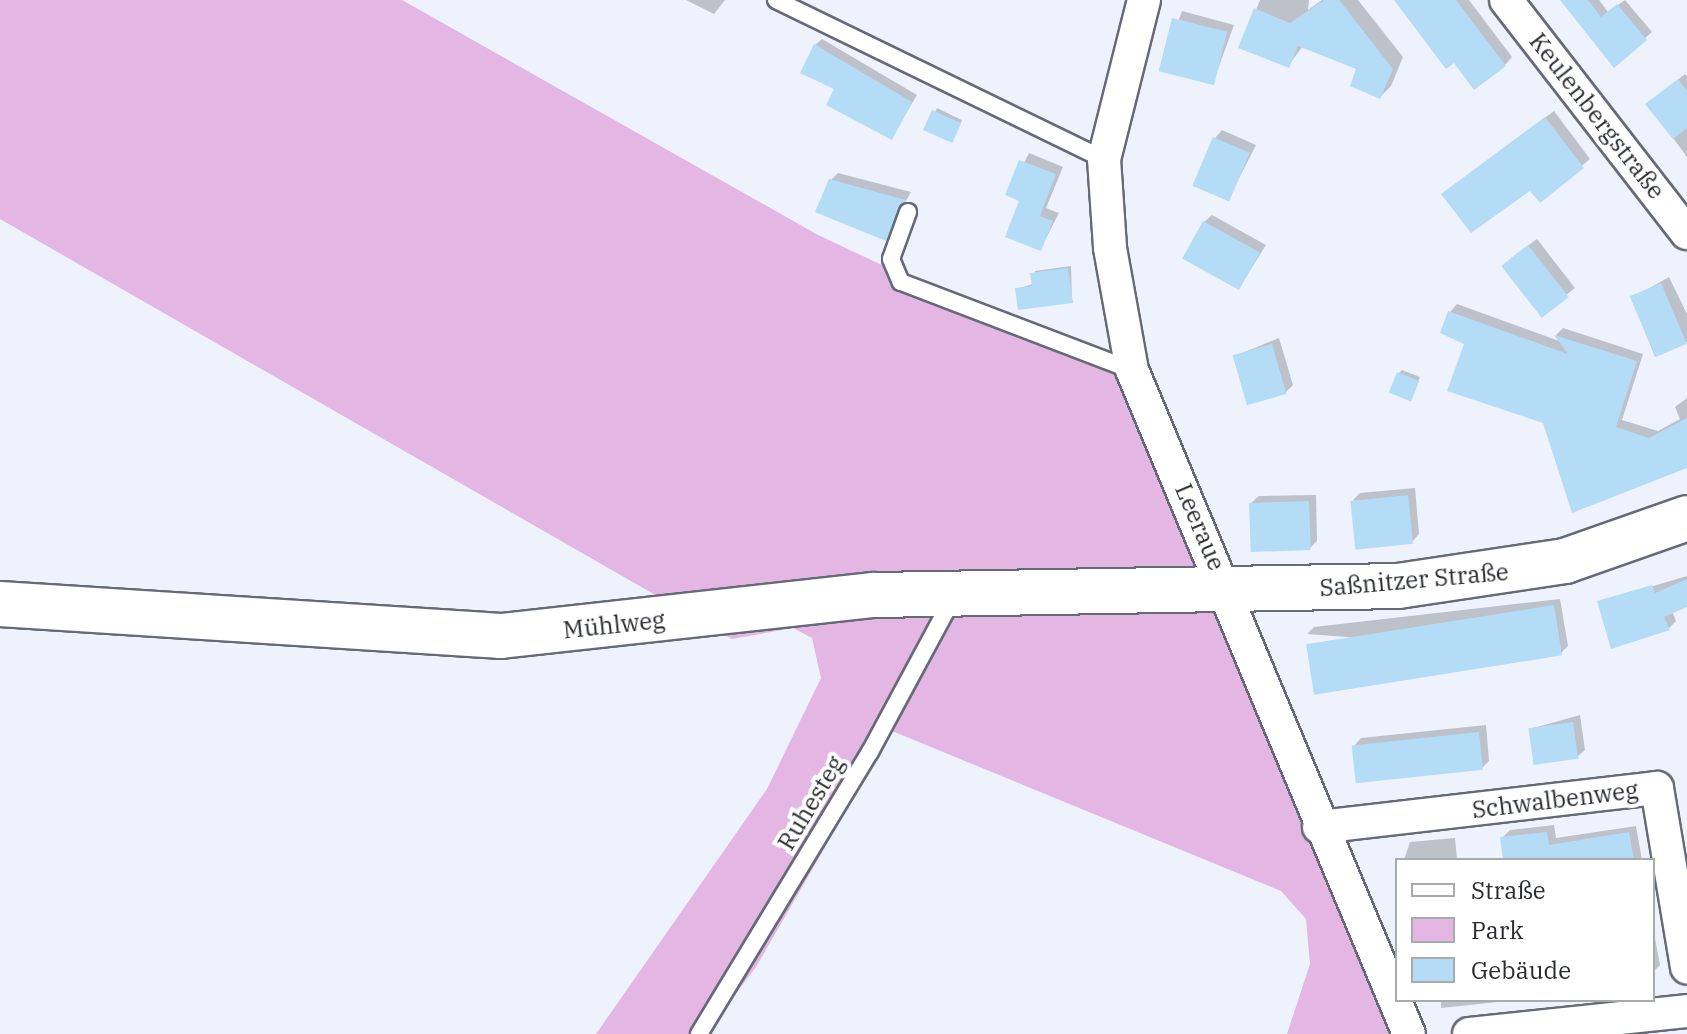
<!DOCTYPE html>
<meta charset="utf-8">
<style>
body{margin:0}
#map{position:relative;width:1687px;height:1034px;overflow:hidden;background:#edf2fd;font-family:"IBM Plex Serif",serif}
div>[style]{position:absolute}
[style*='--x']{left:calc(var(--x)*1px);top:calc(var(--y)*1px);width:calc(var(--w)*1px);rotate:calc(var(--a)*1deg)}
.green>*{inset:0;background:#e3b6e4}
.shadow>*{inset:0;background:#0003;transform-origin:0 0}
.building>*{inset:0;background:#b4dcf6;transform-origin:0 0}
.roads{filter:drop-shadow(2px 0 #656a76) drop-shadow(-2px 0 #656a76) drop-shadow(0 2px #656a76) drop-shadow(0 -2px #656a76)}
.lane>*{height:16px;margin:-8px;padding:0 8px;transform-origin:8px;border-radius:8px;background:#fff}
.street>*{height:32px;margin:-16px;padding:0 16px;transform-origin:16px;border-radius:16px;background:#fff}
.secondary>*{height:44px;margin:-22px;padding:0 22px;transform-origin:22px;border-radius:22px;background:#fff}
span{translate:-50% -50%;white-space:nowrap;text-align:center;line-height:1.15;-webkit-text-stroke:8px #fff;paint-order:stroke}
.street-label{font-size:24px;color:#292b30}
.legend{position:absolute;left:1395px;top:858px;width:260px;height:144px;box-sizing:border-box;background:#fff;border:2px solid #a9aaac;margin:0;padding:10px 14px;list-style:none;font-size:24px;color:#292b30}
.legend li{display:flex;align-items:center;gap:16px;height:40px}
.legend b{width:40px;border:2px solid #a9aaac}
</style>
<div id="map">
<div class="green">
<div style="clip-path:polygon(0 0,402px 0,818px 235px,1127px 380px,1391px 1034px,1287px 1034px,1310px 964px,1306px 919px,1281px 891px,892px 731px,756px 967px,705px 1034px,596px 1034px,767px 789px,821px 678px,812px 638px,793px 628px,732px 639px,0 219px)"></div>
</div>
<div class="shadow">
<div style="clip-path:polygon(686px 0,725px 0,714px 14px)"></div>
<div style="clip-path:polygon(1260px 0,1309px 0,1308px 10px,1322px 0,1358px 0,1403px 57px,1391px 86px,1380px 97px,1359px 68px,1303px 46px,1288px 66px,1241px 47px)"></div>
<div style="clip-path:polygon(1396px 0,1469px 0,1512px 57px,1505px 65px,1454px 60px)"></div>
<div style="clip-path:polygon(1562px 0,1599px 0,1608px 12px,1625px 0,1652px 32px,1614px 65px)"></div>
<div style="clip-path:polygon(1182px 11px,1234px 25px,1215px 77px,1161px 70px)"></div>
<div style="clip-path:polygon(822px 39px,917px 95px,892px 137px,836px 88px,815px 45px)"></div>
<div style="clip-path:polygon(1685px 74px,1687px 76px,1687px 157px,1648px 104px)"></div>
<div style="left:937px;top:108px;width:28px;height:24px;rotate:26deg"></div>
<div style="clip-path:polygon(1554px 111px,1590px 159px,1540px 200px,1530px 188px,1443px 194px)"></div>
<div style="clip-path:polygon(1222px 130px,1256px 145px,1228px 200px,1215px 138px)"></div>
<div style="clip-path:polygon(1029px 153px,1063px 167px,1046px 208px,1059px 213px,1041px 248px,1022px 200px,1008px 194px)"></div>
<div style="clip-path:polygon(838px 173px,911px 192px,885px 239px,830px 181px)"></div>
<div style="clip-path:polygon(1212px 215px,1266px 245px,1239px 288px,1204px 222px)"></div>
<div style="clip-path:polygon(1537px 239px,1575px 288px,1541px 315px,1511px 258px)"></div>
<div style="clip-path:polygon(1071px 266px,1072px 301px,1017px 289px,1033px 284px,1035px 271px)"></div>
<div style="clip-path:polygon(1669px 277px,1687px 314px,1687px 342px,1655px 357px,1632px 298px)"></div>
<div style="clip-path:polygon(1457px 304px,1562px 342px,1556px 335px,1563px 328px,1643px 354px,1622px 420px,1658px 431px,1680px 419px,1675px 407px,1687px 398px,1687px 463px,1544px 422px,1466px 343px,1450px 312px)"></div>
<div style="clip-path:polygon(1279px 338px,1293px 385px,1285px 393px,1235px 356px)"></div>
<div style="clip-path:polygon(1402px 370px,1420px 377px,1410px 399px,1399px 373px)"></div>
<div style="clip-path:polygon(1415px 488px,1419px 534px,1412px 542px,1353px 500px,1360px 493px)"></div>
<div style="clip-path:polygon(1316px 495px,1317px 541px,1310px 548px,1251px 503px,1259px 496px)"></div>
<div style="clip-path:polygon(1687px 576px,1687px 605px,1672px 611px,1676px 621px,1669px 628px,1599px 602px)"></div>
<div style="clip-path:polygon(1560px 599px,1568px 646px,1561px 653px,1307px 634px,1314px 627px)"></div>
<div style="clip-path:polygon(1580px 715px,1585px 750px,1577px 757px,1530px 729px)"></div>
<div style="clip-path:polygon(1486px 725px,1489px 761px,1482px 768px,1354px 746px,1361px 738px)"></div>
<div style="clip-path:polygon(1554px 825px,1556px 838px,1636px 826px,1642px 860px,1505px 860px,1502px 838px,1510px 830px)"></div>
<div style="clip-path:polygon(1455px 838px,1457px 860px,1404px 860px,1410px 842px)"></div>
<div style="clip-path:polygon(1653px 928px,1660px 965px,1653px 972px)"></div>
<div style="clip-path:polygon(1441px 1000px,1517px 1000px,1441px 1008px)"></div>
</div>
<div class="building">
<div style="clip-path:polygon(1324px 0,1339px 0,1393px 69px,1380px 99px,1350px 86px,1356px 69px,1298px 46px,1289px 68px,1238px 48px,1254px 8px,1290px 23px)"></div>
<div style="clip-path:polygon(1394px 0,1456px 0,1506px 66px,1474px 90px,1454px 63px,1446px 69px)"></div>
<div style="clip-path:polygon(1560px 0,1588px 0,1601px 17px,1617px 4px,1647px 40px,1614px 68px)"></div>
<div style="left:1172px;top:18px;width:57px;height:55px;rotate:14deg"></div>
<div style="clip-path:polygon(814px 44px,912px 102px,892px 140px,826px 105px,834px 89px,800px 73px)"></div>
<div style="clip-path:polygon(1678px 79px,1687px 91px,1687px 128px,1673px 139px,1645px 104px)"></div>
<div style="left:932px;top:110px;width:32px;height:22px;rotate:24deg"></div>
<div style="clip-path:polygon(1545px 117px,1584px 168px,1540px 203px,1530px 191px,1471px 233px,1441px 194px)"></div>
<div style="left:1213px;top:137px;width:40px;height:53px;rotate:23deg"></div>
<div style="clip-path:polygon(1019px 160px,1056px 174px,1040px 216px,1053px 221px,1041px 251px,1005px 237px,1019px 201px,1005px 195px)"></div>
<div style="clip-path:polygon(829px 179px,906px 200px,886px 241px,815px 212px)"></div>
<div style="left:1203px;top:221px;width:65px;height:43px;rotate:29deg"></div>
<div style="left:1528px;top:245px;width:66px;height:34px;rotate:52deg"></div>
<div style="clip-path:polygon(1068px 268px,1073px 303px,1018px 310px,1015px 288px,1032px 286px,1030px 273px)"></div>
<div style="left:1661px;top:283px;width:66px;height:34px;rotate:67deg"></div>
<div style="clip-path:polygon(1448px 311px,1568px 354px,1554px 335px,1637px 361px,1616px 427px,1649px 438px,1687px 418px,1687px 468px,1572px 513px,1543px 423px,1447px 391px,1464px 344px,1440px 333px)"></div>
<div style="left:1272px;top:344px;width:52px;height:41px;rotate:74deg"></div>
<div style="left:1397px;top:372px;width:24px;height:22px;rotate:22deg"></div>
<div style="left:1408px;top:495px;width:49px;height:58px;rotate:84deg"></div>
<div style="left:1309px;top:501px;width:49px;height:60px;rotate:88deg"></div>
<div style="clip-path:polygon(1687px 579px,1687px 607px,1664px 617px,1670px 630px,1611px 649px,1597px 601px,1652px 585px,1655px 593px)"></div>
<div style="left:1554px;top:605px;width:51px;height:251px;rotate:81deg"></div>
<div style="left:1573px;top:722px;width:37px;height:45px;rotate:82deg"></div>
<div style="left:1479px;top:732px;width:38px;height:128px;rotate:84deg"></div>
<div style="clip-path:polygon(1547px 832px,1549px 845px,1629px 832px,1634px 860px,1503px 860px,1500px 837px)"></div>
</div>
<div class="roads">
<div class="lane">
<div style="--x:776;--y:0;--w:365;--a:25.9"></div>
<div style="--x:908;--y:212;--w:50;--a:109.9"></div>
<div style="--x:891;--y:259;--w:25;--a:67"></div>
<div style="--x:901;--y:282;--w:247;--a:20.9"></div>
<div style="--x:699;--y:1034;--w:330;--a:-58.8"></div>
<div style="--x:870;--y:752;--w:175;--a:-61.7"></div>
</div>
<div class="street">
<div style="--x:1144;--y:0;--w:164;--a:104.1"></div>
<div style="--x:1104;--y:159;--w:89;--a:86.1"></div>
<div style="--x:1110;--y:248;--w:124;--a:79.8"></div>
<div style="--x:1132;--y:370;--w:719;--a:67.36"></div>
<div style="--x:1506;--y:0;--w:295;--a:52.2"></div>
<div style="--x:1319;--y:827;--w:340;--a:-6.6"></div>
<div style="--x:1657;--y:788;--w:182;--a:80.5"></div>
<div style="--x:1469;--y:1034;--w:219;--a:-6"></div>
</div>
<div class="secondary">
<div style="--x:0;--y:604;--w:502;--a:3.65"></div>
<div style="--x:501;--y:636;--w:375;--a:-6.3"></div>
<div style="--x:874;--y:595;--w:524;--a:-0.98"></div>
<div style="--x:1398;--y:586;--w:169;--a:-8.5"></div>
<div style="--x:1565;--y:561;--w:129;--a:-19.4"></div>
</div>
</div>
<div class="street-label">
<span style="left:1597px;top:116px;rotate:52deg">Keulenbergstraße</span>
<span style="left:1200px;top:527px;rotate:67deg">Leeraue</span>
<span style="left:1414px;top:580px;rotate:-5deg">Saßnitzer Straße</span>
<span style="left:614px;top:625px;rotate:-6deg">Mühlweg</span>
<span style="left:1555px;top:800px;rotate:-7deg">Schwalbenweg</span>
<span style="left:811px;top:803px;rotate:-59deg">Ruhesteg</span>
</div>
<ul class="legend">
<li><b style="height:10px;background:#fff"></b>Straße</li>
<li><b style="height:22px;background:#e3b6e4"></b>Park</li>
<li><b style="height:22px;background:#b4dcf6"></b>Gebäude</li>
</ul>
</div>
